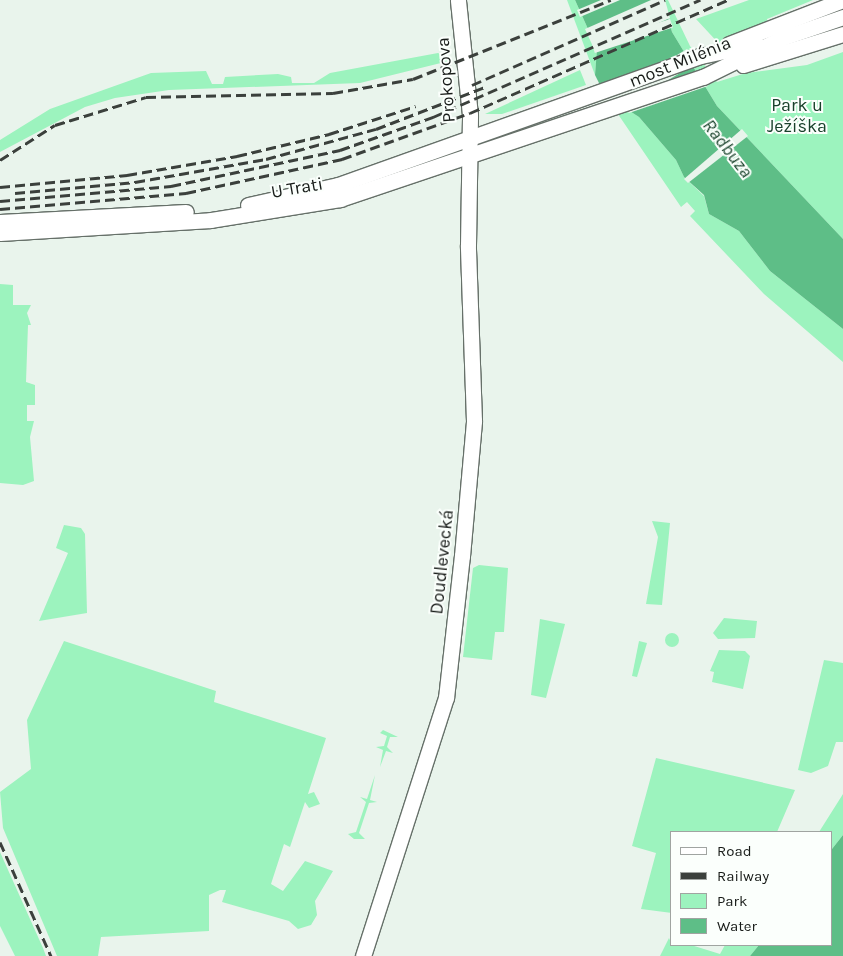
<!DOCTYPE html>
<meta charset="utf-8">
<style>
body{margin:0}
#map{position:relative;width:843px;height:956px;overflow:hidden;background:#e9f4ec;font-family:Karla,sans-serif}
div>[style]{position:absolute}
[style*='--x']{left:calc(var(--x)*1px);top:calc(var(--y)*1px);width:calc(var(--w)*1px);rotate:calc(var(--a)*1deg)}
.green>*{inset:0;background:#9cf3be}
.round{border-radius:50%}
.water>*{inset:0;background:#5ebe87}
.pier>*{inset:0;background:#e9f4ec;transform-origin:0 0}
.roads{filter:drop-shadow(1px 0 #667069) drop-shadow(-1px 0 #667069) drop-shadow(0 1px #667069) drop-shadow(0 -1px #667069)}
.secondary>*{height:15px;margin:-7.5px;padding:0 7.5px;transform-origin:7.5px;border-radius:7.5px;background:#fff}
.rail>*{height:3px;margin-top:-1.5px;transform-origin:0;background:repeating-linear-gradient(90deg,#3b403c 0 10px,transparent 0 15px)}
span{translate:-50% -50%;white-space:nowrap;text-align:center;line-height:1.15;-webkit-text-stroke:4px #fbfffc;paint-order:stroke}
.street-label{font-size:18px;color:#181c19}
.park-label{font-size:18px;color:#19412b}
.water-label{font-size:19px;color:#204932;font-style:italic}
.legend{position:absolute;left:670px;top:831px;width:162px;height:115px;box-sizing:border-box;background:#fbfffc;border:1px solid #a0a4a1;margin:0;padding:6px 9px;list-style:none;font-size:15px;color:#181c19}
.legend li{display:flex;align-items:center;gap:10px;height:25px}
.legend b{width:25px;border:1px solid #a0a4a1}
</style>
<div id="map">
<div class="green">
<div style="clip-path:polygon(567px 0,575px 0,597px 49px,595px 75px)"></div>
<div style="clip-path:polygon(663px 0,668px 0,690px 46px,717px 82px,746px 73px,807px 65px,843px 52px,843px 239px,717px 106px,672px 32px)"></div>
<div style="clip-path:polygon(749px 0,813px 0,767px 19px,767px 31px,722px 47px,696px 19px)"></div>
<div style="clip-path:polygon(438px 53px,453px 60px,360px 83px,169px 90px,115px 98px,85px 107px,0 152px,0 140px,50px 109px,151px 73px,206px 71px,212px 84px,223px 84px,225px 77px,278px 74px,291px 77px,292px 83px,314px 83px,330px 73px)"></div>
<div style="clip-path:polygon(580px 70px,586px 85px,502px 114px,485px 114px)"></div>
<div style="clip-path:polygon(605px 95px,639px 117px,676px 160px,684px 177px,704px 196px,709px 214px,739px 231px,770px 271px,843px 329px,843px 362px,764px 294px,690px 216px,695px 211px,687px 202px,681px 207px)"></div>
<div style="clip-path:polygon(0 284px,13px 285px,13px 305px,31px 305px,27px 313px,31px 325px,28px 325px,26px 382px,35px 385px,35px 405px,27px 405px,27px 421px,34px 421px,30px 437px,34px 481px,23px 485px,0 483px)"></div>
<div style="clip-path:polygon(652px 521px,670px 523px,662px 605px,646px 604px,658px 537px)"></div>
<div style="clip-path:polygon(64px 525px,81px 528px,85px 534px,87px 613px,39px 621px,68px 553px,56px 548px)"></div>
<div style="clip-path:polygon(479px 565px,508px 568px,504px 632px,495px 632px,492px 660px,463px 657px,473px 568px)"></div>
<div style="clip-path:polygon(724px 618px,757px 621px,755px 638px,718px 639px,713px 633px)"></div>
<div style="clip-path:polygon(540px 619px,565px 624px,546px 698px,531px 695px)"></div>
<div class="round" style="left:665px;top:633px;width:14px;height:14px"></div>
<div style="clip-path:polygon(64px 641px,216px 691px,214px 702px,326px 738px,308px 794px,314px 792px,320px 804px,309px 808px,305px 802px,290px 847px,284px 844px,271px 884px,283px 891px,305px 861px,333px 871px,315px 901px,317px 915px,311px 925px,298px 929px,289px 921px,222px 902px,226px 890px,220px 890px,209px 895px,209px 931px,101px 937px,98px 956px,57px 956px,3px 828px,0 792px,31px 769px,27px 720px)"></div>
<div style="clip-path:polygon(639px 641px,647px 643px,637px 677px,632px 676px)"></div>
<div style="clip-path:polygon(719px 650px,745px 651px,750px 656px,743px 689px,712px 682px,714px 672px,710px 671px)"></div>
<div style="clip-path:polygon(824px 660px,843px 663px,843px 742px,836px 742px,828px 766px,811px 773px,798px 770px)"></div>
<div style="clip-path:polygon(383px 730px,398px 737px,390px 737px,387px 747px,393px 753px,386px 751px,380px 767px,383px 750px,376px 747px,384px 746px,387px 736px,380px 733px)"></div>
<div style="clip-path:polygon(656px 758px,795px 790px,777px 832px,672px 832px,672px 913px,641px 909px,656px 853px,632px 846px)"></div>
<div style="clip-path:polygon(375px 775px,370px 800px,377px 802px,369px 803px,359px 833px,365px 839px,354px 839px,348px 834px,356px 832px,366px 802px,360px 797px,367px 799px)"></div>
<div style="clip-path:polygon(843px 794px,843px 835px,832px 849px,832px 832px,819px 832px)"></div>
<div style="clip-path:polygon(0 852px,43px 948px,46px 956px,15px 956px,0 926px)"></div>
<div style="clip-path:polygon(669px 938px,672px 945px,691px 945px,720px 954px,725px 945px,759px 945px,750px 956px,660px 956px)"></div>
</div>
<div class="water">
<div style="clip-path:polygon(575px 0,663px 0,672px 32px,717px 106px,843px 239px,843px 329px,770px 271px,739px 231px,709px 214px,704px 195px,684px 177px,676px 160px,639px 117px,605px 95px,595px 75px,597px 49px)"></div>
<div style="clip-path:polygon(843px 835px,843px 956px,750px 956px,759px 945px,832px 945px,832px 849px)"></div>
</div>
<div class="pier">
<div style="clip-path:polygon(601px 0,620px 0,580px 17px,577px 10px)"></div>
<div style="clip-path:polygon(651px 0,665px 0,670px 18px,595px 51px,585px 29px)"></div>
<div style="left:670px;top:19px;width:9px;height:82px;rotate:72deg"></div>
<div style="left:687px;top:49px;width:17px;height:97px;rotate:59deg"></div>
<div style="clip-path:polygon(699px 71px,708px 86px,629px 113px,614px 101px)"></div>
<div style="clip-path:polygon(742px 129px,748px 136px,688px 183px,684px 179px)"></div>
</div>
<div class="roads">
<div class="secondary">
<div style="--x:729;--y:44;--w:122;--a:-21.1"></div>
<div style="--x:743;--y:65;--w:105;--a:-17.2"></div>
<div style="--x:248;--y:205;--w:92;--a:-12.5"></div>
<div style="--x:338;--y:185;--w:384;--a:-19.6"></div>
<div style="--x:700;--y:56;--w:58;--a:-11.9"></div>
<div style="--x:0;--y:222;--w:186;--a:-3.1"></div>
<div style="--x:0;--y:233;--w:211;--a:-3.5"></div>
<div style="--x:211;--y:220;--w:131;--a:-9.2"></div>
<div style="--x:340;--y:199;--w:383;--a:-18.6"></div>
<div style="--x:703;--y:77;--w:88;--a:-26.3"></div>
<div style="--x:782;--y:38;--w:65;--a:-19"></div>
<div style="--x:363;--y:956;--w:271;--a:-72.2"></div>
<div style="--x:446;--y:698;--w:143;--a:-83.6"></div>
<div style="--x:462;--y:556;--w:136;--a:-84.9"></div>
<div style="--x:474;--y:421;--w:176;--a:-92"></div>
<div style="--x:468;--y:245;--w:130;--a:-89.1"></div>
<div style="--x:470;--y:115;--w:116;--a:-96"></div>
</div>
</div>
<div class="rail">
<div style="--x:472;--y:85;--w:211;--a:-23.8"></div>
<div style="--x:0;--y:160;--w:65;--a:-32.5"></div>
<div style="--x:55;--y:125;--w:95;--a:-17.1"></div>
<div style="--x:146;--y:97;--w:187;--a:-1.2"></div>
<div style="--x:333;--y:93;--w:81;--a:-9.9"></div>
<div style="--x:413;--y:79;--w:213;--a:-21.8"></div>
<div style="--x:0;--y:187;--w:128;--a:-5.4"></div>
<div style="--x:127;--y:175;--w:112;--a:-9.8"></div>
<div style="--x:237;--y:156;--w:95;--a:-13.4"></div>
<div style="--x:329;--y:134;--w:91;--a:-17.8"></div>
<div style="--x:15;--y:193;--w:121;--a:-5.2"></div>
<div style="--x:135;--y:182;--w:133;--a:-10"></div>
<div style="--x:266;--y:159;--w:114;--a:-15.3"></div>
<div style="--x:376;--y:129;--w:117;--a:-21.1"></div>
<div style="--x:0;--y:201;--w:172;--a:-5"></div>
<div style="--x:171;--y:186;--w:173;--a:-12"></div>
<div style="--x:340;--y:150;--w:99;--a:-19.5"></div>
<div style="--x:433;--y:117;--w:292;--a:-23.7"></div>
<div style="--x:0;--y:209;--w:187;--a:-4.9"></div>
<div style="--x:186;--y:193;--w:160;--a:-12.3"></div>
<div style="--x:342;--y:159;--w:136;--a:-19.8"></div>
<div style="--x:470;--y:113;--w:282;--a:-23.7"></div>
<div style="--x:0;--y:842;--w:125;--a:65.9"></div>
</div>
<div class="street-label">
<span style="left:680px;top:62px;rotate:-22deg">most Milénia</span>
<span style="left:446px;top:80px;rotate:-94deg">Prokopova</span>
<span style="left:297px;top:188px;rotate:-10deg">U Trati</span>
<span style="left:442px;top:562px;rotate:-84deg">Doudlevecká</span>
</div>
<div class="park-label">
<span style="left:797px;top:116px">Park u<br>Ježíška</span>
</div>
<div class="water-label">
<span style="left:727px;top:149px;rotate:52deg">Radbuza</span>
</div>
<ul class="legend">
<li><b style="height:6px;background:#fff"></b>Road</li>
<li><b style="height:6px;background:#3b403c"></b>Railway</li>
<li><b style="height:14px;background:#9cf3be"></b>Park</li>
<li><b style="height:14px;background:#5ebe87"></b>Water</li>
</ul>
</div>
